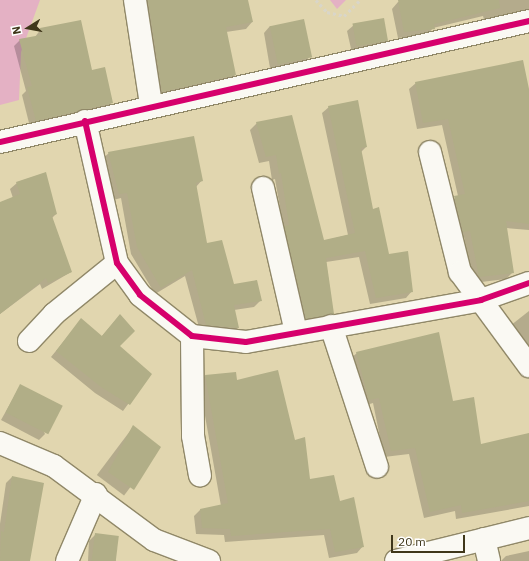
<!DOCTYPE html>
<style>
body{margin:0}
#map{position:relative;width:529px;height:561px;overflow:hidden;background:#e1d6af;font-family:"IBM Plex Sans",sans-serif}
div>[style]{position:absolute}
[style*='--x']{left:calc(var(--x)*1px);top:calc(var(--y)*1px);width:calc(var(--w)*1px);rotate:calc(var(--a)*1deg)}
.green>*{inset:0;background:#e4b1c4}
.shadow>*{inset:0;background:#0003;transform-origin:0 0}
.building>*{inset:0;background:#b1ae87;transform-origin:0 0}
.path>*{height:2.5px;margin-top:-1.25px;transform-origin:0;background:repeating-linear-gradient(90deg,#d9d6c9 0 3px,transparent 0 6px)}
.roads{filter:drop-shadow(1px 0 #908868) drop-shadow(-1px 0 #908868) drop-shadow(0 1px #908868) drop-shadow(0 -1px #908868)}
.minor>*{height:22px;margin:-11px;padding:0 11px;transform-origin:11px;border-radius:11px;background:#faf9f3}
.tertiary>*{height:22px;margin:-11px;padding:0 11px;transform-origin:11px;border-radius:11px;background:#faf9f3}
.cycleway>*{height:6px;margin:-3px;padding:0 3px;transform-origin:3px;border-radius:3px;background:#d6006c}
span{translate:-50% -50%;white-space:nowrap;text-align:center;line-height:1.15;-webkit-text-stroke:3px #fff;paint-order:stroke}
.north{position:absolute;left:8px;top:8px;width:40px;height:40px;-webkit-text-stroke:3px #fff;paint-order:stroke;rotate:259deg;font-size:11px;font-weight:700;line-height:16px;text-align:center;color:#3f371a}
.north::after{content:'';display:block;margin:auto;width:14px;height:18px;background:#3f371a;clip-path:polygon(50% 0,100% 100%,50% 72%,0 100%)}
.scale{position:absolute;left:391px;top:535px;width:74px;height:18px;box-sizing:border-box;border:2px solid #3f371a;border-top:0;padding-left:5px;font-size:12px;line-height:14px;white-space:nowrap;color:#3f371a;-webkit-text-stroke:3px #fff;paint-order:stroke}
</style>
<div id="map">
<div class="green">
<div style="clip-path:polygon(0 0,40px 0,21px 52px,19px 100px,0 105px)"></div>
<div style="clip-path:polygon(330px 0,346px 0,337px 9px)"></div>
</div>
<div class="shadow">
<div style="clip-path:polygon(139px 0,247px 0,252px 22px,246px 29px,226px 32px,235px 75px,229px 81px,155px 98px)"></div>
<div style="clip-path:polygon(409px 0,529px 0,529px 10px,485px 23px,483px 16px,433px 28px,427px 35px,398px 38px,392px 9px,398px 2px)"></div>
<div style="clip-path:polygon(354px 25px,387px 40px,380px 47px,352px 53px,347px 31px)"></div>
<div style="clip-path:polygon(270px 26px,310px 56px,304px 63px,270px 68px,264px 33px)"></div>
<div style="clip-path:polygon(41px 29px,91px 71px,111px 103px,105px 109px,30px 127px,22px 95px,26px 91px,14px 46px,20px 40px,35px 37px)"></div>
<div style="clip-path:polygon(416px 83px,529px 94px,529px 230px,506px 228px,512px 273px,506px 279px,473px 283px,464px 237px,457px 238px,448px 203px,458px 196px,442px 125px,417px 129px,409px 89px)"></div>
<div style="clip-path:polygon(329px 107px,366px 147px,361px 152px,372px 210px,388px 256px,412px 291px,406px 298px,370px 304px,359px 257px,326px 262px,333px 313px,327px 320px,300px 324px,275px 179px,272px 180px,269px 161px,259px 163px,250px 130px,257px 123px,291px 116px,323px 241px,348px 235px,322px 113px)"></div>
<div style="clip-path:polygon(109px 153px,202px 180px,196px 187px,206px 244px,233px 286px,261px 300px,254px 307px,234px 310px,238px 328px,232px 334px,200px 331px,185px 276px,155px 294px,131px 254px,121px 198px,113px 200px,102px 159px)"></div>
<div style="clip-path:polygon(17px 183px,56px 214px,52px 218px,71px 272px,42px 289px,40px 284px,0 314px,0 203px,13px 198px,10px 189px)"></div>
<div style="clip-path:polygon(529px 311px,529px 362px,506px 329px)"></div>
<div style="clip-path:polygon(120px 315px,118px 346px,150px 374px,123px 411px,95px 393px,51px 357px,81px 320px,101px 337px)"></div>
<div style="clip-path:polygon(357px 353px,452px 402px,481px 445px,529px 441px,529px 506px,456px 519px,455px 511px,424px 518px,409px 454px,384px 457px,373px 403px,363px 406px,350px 359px)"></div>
<div style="clip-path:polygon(205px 376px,236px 381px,294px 441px,309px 481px,363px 546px,357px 553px,329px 558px,324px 535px,225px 542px,224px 535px,196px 534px,194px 516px,200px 510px,221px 506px,199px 382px)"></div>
<div style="clip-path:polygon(20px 386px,45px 434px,39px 440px,1px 420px)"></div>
<div style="left:133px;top:427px;width:34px;height:60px;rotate:37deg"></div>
<div style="clip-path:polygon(12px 477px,29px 561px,0 561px,0 524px,6px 483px)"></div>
<div style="clip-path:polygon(96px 534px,116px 561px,88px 561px,89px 541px)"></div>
<div style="clip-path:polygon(529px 551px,529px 561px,501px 561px,506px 556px)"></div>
</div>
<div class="building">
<div style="clip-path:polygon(148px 0,248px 0,253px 22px,226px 27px,236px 75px,162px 92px)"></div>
<div style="clip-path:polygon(398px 0,499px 0,500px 8px,434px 24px,435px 29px,404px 32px)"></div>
<div style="left:384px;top:18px;width:23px;height:32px;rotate:80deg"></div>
<div style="left:304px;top:19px;width:39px;height:35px;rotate:78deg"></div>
<div style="clip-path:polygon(81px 20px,92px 70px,105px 67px,113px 103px,36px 121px,27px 87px,32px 86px,19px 39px,41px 35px,40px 28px)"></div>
<div style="clip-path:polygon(523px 60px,529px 89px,529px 224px,506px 221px,514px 273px,479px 277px,470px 231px,463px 232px,454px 196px,465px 194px,448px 119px,423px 123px,415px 82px)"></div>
<div style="clip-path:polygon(358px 100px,367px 147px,361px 148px,373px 209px,379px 207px,389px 254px,408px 251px,413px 292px,376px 298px,365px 251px,326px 258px,334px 314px,306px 319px,284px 226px,289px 225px,281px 173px,279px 174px,276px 155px,266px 157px,256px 122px,292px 115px,324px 240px,355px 233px,328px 106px)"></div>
<div style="clip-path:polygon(194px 136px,203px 181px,196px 183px,207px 243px,222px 240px,234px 284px,257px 280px,262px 301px,234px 305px,239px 328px,206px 325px,192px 270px,161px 288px,137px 247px,127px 193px,119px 194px,108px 152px)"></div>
<div style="clip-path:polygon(46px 172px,57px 214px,52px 216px,72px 272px,48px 283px,46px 278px,0 314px,0 202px,20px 194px,16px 182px)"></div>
<div style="clip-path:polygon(120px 314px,135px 331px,120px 346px,152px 374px,130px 405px,101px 387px,56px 351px,81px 318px,102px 336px)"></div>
<div style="clip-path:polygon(439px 332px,453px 401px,474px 397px,481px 444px,529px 433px,529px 501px,462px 513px,461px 505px,430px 512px,415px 448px,391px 451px,379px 398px,369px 400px,356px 352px)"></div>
<div style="clip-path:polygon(278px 370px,295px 440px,305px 437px,310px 479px,334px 475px,340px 501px,354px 497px,364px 547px,335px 552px,330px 529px,231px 536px,230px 529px,202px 528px,200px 509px,228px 503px,205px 375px,236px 372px,237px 380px)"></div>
<div style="left:20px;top:384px;width:48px;height:32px;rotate:27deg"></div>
<div style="clip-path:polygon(133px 425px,161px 447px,134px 490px,108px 472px)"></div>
<div style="clip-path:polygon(12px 476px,44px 483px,30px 561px,0 561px,1px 531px,4px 532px)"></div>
<div style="left:95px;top:533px;width:24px;height:28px;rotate:7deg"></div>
</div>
<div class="path">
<div style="--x:316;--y:0;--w:16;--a:47"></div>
<div style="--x:327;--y:12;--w:17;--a:13"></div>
<div style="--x:344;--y:16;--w:23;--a:-45"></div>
</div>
<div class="roads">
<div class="minor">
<div style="--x:135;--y:0;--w:106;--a:81.3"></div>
<div style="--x:85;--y:121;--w:146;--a:77.3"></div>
<div style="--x:117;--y:263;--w:39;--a:54"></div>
<div style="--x:140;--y:295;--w:66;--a:38.3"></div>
<div style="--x:192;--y:336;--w:54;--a:6.3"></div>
<div style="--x:246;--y:342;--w:239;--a:-10.1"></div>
<div style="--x:481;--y:300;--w:51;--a:-19.5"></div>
<div style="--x:430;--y:152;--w:124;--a:76"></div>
<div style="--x:460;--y:272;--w:117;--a:53.7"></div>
<div style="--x:263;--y:188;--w:148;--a:77.1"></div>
<div style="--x:331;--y:326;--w:148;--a:71.9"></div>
<div style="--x:192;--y:336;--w:100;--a:89.4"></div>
<div style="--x:193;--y:436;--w:40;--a:80"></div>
<div style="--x:29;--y:341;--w:37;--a:-47"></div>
<div style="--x:54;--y:314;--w:81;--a:-39"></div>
<div style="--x:0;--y:443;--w:59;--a:23.1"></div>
<div style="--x:54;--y:466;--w:124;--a:36.5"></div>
<div style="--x:154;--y:540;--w:59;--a:20.9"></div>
<div style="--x:484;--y:539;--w:23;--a:77"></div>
<div style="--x:67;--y:561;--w:73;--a:-66.6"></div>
<div style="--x:396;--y:561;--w:137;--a:-13.9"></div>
</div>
<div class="tertiary">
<div style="--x:0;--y:142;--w:543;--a:-12.88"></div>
</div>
</div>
<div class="cycleway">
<div style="--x:85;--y:121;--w:146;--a:77.3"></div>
<div style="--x:117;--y:263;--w:39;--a:54"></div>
<div style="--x:140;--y:295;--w:66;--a:38.3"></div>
<div style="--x:192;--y:336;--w:54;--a:6.3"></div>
<div style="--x:246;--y:342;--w:239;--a:-10.1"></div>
<div style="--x:481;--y:300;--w:51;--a:-19.5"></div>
<div style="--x:0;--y:142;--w:543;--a:-12.88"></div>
</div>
<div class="north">N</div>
<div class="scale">20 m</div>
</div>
